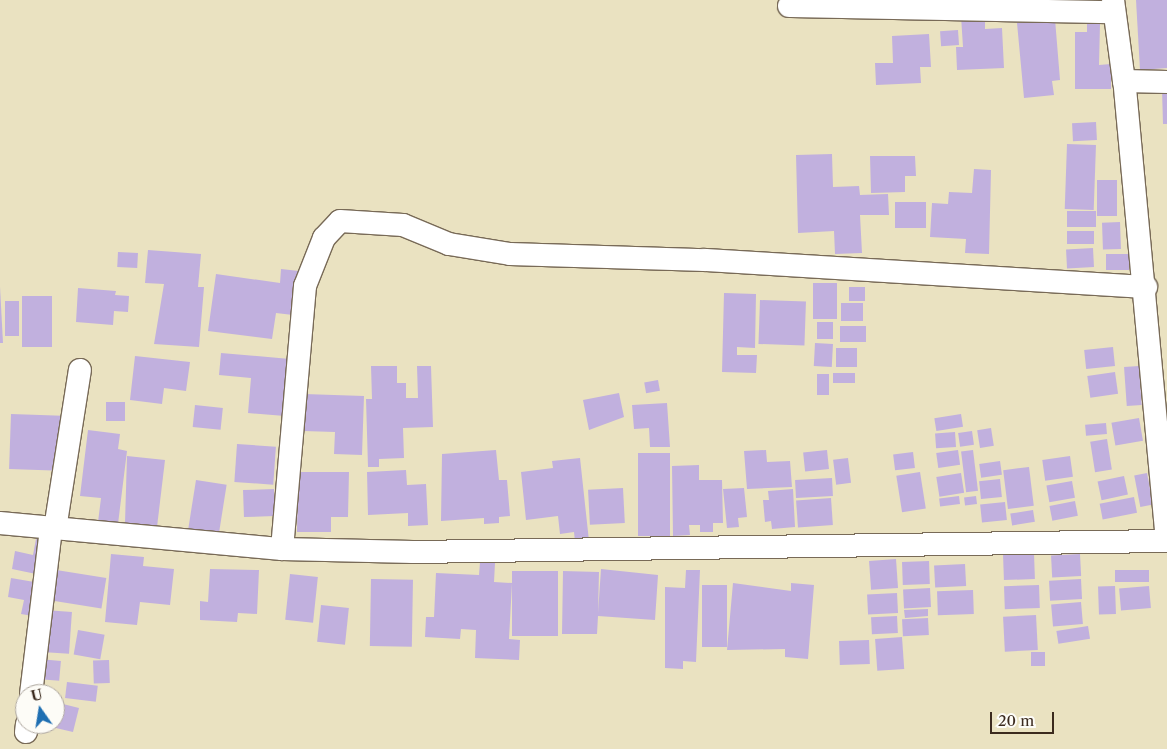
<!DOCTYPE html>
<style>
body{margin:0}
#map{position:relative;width:1167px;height:749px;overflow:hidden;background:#eae2c1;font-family:"Libre Caslon Text",serif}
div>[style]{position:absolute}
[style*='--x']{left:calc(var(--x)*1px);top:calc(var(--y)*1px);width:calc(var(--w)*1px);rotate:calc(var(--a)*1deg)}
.building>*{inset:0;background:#c1b0de;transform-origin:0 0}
.roads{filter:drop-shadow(1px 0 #786a57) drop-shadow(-1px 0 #786a57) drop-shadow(0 1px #786a57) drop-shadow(0 -1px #786a57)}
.minor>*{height:22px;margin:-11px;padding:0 11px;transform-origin:11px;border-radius:11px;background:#fff}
span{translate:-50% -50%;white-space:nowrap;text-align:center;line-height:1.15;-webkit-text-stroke:4px #fdfcf7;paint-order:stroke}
.north{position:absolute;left:15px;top:684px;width:50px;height:50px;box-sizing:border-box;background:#fdfcf7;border:1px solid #afa8a0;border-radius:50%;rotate:347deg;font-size:14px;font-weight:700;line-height:20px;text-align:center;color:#3b2a1e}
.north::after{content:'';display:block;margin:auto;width:18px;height:22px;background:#1f6fb2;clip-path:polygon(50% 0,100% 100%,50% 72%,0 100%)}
.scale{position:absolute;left:990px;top:712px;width:64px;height:22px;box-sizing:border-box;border:2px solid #3b2a1e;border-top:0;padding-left:6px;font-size:15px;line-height:18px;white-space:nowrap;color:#3b2a1e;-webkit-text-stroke:4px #fdfcf7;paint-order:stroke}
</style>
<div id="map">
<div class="building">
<div style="clip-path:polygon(1136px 0,1167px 0,1167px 68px,1140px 70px)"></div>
<div style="clip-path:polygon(985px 15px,985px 29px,1002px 28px,1004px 68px,957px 70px,956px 47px,963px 47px,961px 16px)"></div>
<div style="clip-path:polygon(1055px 19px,1060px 80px,1052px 81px,1054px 95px,1024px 98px,1017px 23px)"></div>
<div style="clip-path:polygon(1087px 24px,1100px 24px,1099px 65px,1111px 64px,1111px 89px,1075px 89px,1075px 32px,1087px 32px)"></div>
<div style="left:958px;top:30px;width:15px;height:18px;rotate:86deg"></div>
<div style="clip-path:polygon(929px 34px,931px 67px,920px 67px,921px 83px,876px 85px,875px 63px,893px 63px,892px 36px)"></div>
<div style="clip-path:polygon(1162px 89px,1167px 89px,1167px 124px,1163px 124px)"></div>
<div style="left:1096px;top:122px;width:18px;height:24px;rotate:87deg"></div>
<div style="left:1067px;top:144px;width:29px;height:65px;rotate:2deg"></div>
<div style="clip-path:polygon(832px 154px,833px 187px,859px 186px,860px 195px,888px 194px,889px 215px,860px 215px,862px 253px,835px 254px,834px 231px,798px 233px,796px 155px)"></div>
<div style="clip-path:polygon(870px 156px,915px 156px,916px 176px,905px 176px,905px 192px,871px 193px)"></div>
<div style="clip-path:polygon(974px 169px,991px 170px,989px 254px,965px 253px,966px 239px,930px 237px,932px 203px,948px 204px,949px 192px,972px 193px)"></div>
<div style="left:1097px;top:180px;width:20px;height:36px"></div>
<div style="left:895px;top:202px;width:31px;height:26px"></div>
<div style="left:1096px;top:211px;width:16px;height:29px;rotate:90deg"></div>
<div style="left:1120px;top:222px;width:27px;height:18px;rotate:88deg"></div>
<div style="left:1067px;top:231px;width:27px;height:13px"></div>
<div style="left:1093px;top:248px;width:19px;height:27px;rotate:87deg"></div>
<div style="clip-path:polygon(148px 250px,201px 254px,198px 287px,204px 287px,199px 347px,154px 344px,164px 284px,145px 283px)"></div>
<div style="left:118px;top:252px;width:20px;height:15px;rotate:3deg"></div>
<div style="left:1106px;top:254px;width:23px;height:16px"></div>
<div style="clip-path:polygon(281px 269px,299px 271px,293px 315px,276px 313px,272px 339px,208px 331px,216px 274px,280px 283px)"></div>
<div style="left:813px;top:283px;width:24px;height:36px"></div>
<div style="clip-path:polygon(0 287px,3px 343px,0 343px)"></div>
<div style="left:849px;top:287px;width:16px;height:14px"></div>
<div style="clip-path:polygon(78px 288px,116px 291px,115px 295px,129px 296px,128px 312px,114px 311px,113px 325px,76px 322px)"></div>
<div style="clip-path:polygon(724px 293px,756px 294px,755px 348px,737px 347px,737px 355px,757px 355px,756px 373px,722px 372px)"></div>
<div style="left:22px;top:296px;width:30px;height:51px"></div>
<div style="left:760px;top:300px;width:46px;height:44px;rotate:2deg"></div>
<div style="left:5px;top:301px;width:14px;height:35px"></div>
<div style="left:841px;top:303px;width:22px;height:18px"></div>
<div style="left:817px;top:322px;width:16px;height:17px"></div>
<div style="left:840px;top:326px;width:26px;height:16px"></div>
<div style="left:815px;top:343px;width:18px;height:23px;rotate:3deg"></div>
<div style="left:1113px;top:347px;width:19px;height:29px;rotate:84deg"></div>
<div style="left:836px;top:348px;width:21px;height:19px"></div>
<div style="clip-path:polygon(221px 353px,290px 359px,285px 416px,248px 413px,251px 378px,219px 375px)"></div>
<div style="clip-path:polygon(135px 356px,190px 362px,186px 391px,164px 388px,162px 404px,130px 400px)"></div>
<div style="clip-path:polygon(371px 366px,397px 366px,397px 383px,406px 383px,406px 398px,418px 398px,417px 366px,431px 366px,433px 427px,403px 428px,404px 458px,379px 459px,379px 467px,368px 467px,366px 399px,372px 399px)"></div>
<div style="left:1139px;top:366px;width:39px;height:15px;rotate:86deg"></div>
<div style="left:1115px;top:372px;width:22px;height:28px;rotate:82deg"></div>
<div style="left:833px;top:373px;width:22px;height:10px"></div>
<div style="left:817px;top:374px;width:12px;height:21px"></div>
<div style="left:658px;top:380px;width:11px;height:14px;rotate:80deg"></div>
<div style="clip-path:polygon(619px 393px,624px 417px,589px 430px,583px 400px)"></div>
<div style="clip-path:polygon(304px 394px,364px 396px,362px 455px,334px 454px,335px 432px,303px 431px)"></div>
<div style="left:106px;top:402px;width:19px;height:19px"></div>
<div style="clip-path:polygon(667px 403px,670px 447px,650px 447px,649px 428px,634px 429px,632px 405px)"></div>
<div style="left:195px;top:405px;width:28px;height:22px;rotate:6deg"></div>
<div style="left:11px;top:414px;width:51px;height:55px;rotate:2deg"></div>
<div style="left:961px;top:414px;width:13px;height:27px;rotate:81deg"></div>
<div style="left:1139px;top:418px;width:23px;height:28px;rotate:80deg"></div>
<div style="left:1106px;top:423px;width:11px;height:21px;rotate:85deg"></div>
<div style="left:991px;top:428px;width:18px;height:14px;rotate:81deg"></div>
<div style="clip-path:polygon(88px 430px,120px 434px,118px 449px,127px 451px,118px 524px,98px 522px,101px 498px,80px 496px)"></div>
<div style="left:972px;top:431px;width:14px;height:14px;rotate:82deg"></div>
<div style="left:955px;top:432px;width:15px;height:20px;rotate:86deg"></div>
<div style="left:1107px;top:439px;width:31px;height:17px;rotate:81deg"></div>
<div style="left:237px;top:444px;width:39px;height:38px;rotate:4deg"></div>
<div style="clip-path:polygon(496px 450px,499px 480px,507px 480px,510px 516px,499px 517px,499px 523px,484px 524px,484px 518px,441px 521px,442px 454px)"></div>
<div style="clip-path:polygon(766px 450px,767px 462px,790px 461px,792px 487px,747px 489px,744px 451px)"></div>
<div style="left:827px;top:450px;width:19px;height:24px;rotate:84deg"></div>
<div style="left:958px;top:450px;width:15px;height:22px;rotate:82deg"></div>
<div style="left:973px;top:450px;width:41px;height:12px;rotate:83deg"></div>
<div style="left:913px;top:452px;width:16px;height:20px;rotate:83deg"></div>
<div style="left:638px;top:453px;width:32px;height:83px"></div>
<div style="clip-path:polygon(127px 456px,165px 460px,157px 527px,125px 523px)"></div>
<div style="left:1070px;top:456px;width:21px;height:28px;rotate:82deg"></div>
<div style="clip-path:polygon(580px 458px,589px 541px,575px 542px,574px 532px,560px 534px,558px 516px,526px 520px,521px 472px,553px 468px,552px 461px)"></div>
<div style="left:848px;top:458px;width:25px;height:15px;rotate:83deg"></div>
<div style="left:1000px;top:461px;width:14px;height:21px;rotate:82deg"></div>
<div style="clip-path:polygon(699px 465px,699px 480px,722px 480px,723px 523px,713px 523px,713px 532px,700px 532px,700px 525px,689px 525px,690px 535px,673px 536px,672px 466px)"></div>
<div style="left:1029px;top:467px;width:39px;height:26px;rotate:83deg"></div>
<div style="clip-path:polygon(406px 470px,407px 485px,426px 484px,428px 525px,408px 526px,408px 513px,368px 515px,367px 472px)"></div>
<div style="clip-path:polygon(298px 472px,349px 472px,348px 517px,331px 517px,331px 532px,297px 532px)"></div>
<div style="left:920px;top:472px;width:37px;height:24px;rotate:81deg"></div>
<div style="left:961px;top:473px;width:20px;height:25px;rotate:81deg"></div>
<div style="left:1147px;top:473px;width:32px;height:13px;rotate:79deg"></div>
<div style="left:1124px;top:476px;width:19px;height:27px;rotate:78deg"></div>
<div style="left:832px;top:478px;width:18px;height:37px;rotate:87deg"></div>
<div style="left:1000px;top:479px;width:18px;height:21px;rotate:84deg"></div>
<div style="left:196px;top:480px;width:31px;height:49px;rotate:9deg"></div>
<div style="left:1072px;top:481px;width:17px;height:26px;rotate:80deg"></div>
<div style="left:623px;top:488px;width:35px;height:35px;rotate:87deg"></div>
<div style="clip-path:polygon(744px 488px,747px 517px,738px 518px,739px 527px,727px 528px,723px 489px)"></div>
<div style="left:274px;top:489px;width:27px;height:31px;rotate:88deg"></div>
<div style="clip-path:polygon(793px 489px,795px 527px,772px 529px,771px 521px,765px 522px,763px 500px,769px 500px,768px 491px)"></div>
<div style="left:959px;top:496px;width:8px;height:20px;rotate:83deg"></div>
<div style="left:976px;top:496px;width:8px;height:12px;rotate:83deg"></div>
<div style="left:1134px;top:497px;width:16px;height:35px;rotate:79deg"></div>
<div style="left:831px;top:498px;width:27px;height:35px;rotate:86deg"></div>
<div style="left:1075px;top:501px;width:15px;height:26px;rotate:79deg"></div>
<div style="left:1005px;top:502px;width:18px;height:25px;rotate:84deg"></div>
<div style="left:1033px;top:510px;width:12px;height:23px;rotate:81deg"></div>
<div style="clip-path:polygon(36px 539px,47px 541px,41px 575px,12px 569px,15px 551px,33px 555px)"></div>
<div style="left:1034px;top:553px;width:26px;height:31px;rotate:88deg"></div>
<div style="clip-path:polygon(111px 554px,144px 557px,143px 566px,174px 569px,170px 605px,140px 602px,137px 625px,105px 622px)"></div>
<div style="left:1080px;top:554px;width:22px;height:29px;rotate:87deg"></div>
<div style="left:896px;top:559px;width:29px;height:27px;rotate:86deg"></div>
<div style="left:929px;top:561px;width:23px;height:27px;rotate:88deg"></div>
<div style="clip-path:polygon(480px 562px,495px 563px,494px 582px,512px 583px,509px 639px,520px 640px,519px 660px,475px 658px,476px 630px,461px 629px,460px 639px,425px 637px,426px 617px,434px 617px,436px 573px,479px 575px)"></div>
<div style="left:965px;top:564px;width:22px;height:31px;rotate:87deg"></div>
<div style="left:50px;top:569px;width:57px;height:31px;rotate:9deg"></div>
<div style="clip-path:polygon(210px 569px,259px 570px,257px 614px,238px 613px,237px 622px,200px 620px,200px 601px,208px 602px)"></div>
<div style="clip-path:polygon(601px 569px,658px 575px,655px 620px,598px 616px,597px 634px,562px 634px,563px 571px,599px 572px,598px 613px)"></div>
<div style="clip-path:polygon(686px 570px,700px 570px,696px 662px,683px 661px,683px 669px,665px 668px,665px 587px,685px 588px)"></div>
<div style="left:1149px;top:570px;width:12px;height:34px;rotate:90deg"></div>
<div style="left:558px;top:571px;width:65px;height:46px;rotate:90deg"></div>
<div style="left:290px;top:574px;width:28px;height:46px;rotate:6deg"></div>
<div style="clip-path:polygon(11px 578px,40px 583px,33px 616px,21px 614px,24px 600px,8px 597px)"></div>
<div style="left:371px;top:579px;width:42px;height:67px;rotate:1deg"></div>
<div style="left:1081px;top:579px;width:20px;height:32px;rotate:87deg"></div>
<div style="clip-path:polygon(733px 583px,791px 591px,791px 583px,814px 585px,808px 659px,785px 657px,785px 649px,727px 650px)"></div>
<div style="left:702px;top:585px;width:25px;height:62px"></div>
<div style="left:1039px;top:585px;width:23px;height:35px;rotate:88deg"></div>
<div style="left:1115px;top:586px;width:28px;height:17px;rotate:88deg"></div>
<div style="left:1149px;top:586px;width:22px;height:30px;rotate:85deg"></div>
<div style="left:930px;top:588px;width:19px;height:27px;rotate:87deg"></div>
<div style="left:973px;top:590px;width:24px;height:36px;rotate:88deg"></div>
<div style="left:897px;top:593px;width:20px;height:30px;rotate:87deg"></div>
<div style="left:1081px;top:602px;width:22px;height:30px;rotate:85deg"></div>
<div style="left:321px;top:605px;width:28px;height:37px;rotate:6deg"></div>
<div style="clip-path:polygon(928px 609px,928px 616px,905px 618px,904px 610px)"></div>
<div style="left:45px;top:610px;width:27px;height:42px;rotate:4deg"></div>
<div style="left:1036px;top:615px;width:35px;height:33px;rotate:87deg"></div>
<div style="left:897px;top:616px;width:17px;height:26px;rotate:87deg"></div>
<div style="left:928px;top:618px;width:17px;height:26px;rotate:87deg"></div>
<div style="left:1088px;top:626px;width:13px;height:32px;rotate:81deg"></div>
<div style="left:78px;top:630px;width:27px;height:25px;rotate:10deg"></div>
<div style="left:902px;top:637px;width:32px;height:27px;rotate:86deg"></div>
<div style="left:869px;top:640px;width:24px;height:30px;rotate:88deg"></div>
<div style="left:1031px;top:652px;width:14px;height:14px"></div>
<div style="left:39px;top:659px;width:22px;height:20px;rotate:5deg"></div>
<div style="left:109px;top:660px;width:23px;height:16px;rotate:88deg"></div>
<div style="left:67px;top:682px;width:31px;height:16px;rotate:7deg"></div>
<div style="clip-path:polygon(55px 702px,79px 708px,73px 732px,43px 725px,55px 724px)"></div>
</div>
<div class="roads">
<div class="minor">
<div style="--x:1113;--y:0;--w:82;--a:82.3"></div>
<div style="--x:789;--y:6;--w:325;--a:1.1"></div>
<div style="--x:0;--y:523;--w:283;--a:5.3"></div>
<div style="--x:282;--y:549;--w:131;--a:1.3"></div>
<div style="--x:413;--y:552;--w:754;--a:-0.84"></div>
<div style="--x:1167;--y:541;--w:462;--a:-95.3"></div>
<div style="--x:1124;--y:81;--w:43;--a:1.3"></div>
<div style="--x:55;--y:529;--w:161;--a:-81.1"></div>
<div style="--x:282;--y:549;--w:264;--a:-85"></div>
<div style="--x:305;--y:286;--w:52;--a:-68.4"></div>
<div style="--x:324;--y:238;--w:23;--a:-47"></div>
<div style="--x:340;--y:221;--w:63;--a:3.6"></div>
<div style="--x:403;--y:225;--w:50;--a:22.4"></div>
<div style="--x:449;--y:244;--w:62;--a:9.3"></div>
<div style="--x:510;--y:254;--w:195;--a:1.8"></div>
<div style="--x:705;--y:260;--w:442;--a:3.5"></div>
<div style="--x:31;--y:694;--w:167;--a:-83.1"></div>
<div style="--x:26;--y:732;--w:8;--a:-83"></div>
</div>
</div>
<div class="north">U</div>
<div class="scale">20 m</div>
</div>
